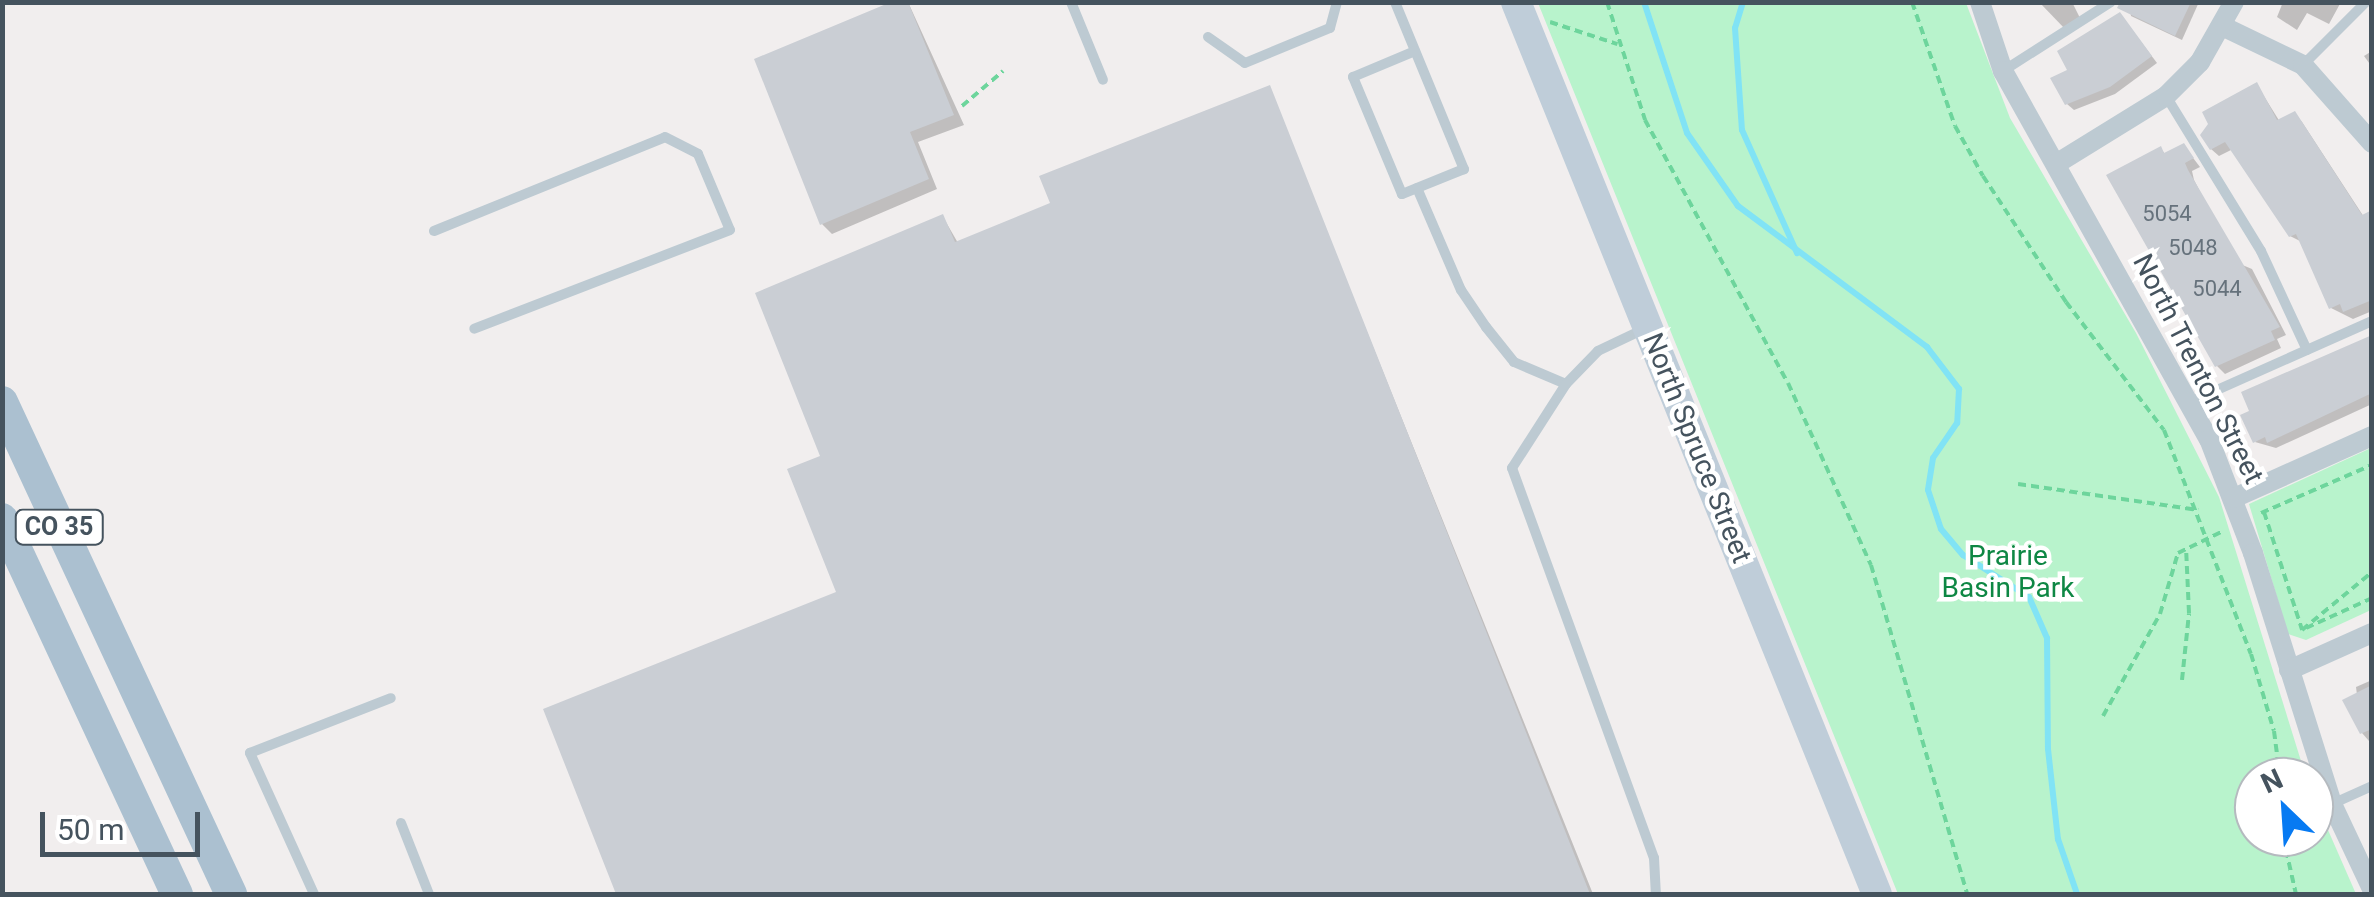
<!DOCTYPE html>
<style>
body{margin:0}
#map{position:relative;width:2374px;height:897px;overflow:hidden;background:#f1eeee;font-family:Roboto,sans-serif}
div>[style]{position:absolute}
[style*='--x']{left:calc(var(--x)*1px);top:calc(var(--y)*1px);width:calc(var(--w)*1px);rotate:calc(var(--a)*1deg)}
.green>*{inset:0;background:#b8f3cc}
.shadow>*{inset:0;background:#0003}
.stream>*{height:6px;margin:-3px;padding:0 3px;transform-origin:3px;border-radius:3px;background:#81e3f5}
.building>*{inset:0;background:#caced4}
.path>*{height:4px;margin-top:-2px;transform-origin:0;background:repeating-linear-gradient(90deg,#6dd59c 0 8px,transparent 0 13px)}
.lane>*{height:10px;margin:-5px;padding:0 5px;transform-origin:5px;border-radius:5px;background:#bdcad2}
.street>*{height:20px;margin:-10px;padding:0 10px;transform-origin:10px;border-radius:10px;background:#bdcad2}
.secondary>*{height:30px;margin:-15px;padding:0 15px;transform-origin:15px;border-radius:15px;background:#bfcdd9}
.primary>*{height:32px;margin:-16px;padding:0 16px;transform-origin:16px;border-radius:16px;background:#abc0d0}
span{translate:-50% -50%;white-space:nowrap;text-align:center;line-height:1.15;-webkit-text-stroke:9px #fff;paint-order:stroke}
.number-label{font-size:22px;color:#66727c}
.number-label span{-webkit-text-stroke-width:0}
.shield-label span{padding:2px 8px;background:#fff;border:2px solid;border-radius:8px;-webkit-text-stroke-width:0}
.shield-label{font-size:25px;color:#45535e;font-weight:700}
.street-label{font-size:28px;color:#45535e}
.park-label{font-size:28px;color:#0e8744}
.frame{position:absolute;inset:0;border:5px solid #45535e;pointer-events:none}
.north{position:absolute;left:2234px;top:757px;width:100px;height:100px;box-sizing:border-box;background:#fff;border:2px solid #b5babf;border-radius:50%;rotate:335deg;font-size:28px;font-weight:700;line-height:40px;text-align:center;color:#45535e}
.north::after{content:'';display:block;margin:auto;width:35px;height:45px;background:#077af2;clip-path:polygon(50% 0,100% 100%,50% 72%,0 100%)}
.scale{position:absolute;left:40px;top:812px;width:160px;height:45px;box-sizing:border-box;border:5px solid #45535e;border-top:0;padding-left:12px;font-size:30px;line-height:35px;white-space:nowrap;color:#45535e;-webkit-text-stroke:8px #fff;paint-order:stroke}
</style>
<div id="map">
<div class="green">
<div style="clip-path:polygon(1538px 3px,1966px 3px,2010px 118px,2136px 333px,2219px 497px,2306px 777px,2254px 777px,2254px 837px,2314px 837px,2314px 798px,2356px 894px,1898px 894px)"></div>
<div style="clip-path:polygon(2371px 448px,2371px 610px,2306px 640px,2288px 634px,2249px 504px)"></div>
</div>
<div class="shadow">
<div style="clip-path:polygon(908px 2px,964px 125px,918px 142px,937px 189px,832px 234px,822px 224px)"></div>
<div style="clip-path:polygon(2039px 2px,2072px 2px,2081px 20px,2066px 30px)"></div>
<div style="clip-path:polygon(2129px 2px,2199px 2px,2182px 40px,2131px 16px)"></div>
<div style="clip-path:polygon(2283px 2px,2341px 2px,2329px 24px,2307px 13px,2297px 30px,2277px 17px)"></div>
<div style="clip-path:polygon(2126px 22px,2157px 63px,2115px 94px,2074px 110px,2067px 104px)"></div>
<div style="clip-path:polygon(2372px 51px,2372px 67px,2364px 56px)"></div>
<div style="clip-path:polygon(2257px 85px,2280px 122px,2294px 114px,2302px 122px,2364px 217px,2372px 217px,2372px 311px,2353px 319px,2331px 308px,2302px 242px,2290px 236px,2233px 149px,2219px 156px,2211px 149px)"></div>
<div style="clip-path:polygon(1269px 88px,1593px 894px,619px 894px,546px 710px,840px 594px,823px 457px,943px 217px,958px 243px,1053px 204px)"></div>
<div style="clip-path:polygon(2184px 146px,2200px 167px,2192px 171px,2194px 180px,2221px 232px,2240px 264px,2252px 269px,2286px 335px,2277px 339px,2281px 348px,2225px 374px,2217px 366px,2161px 149px,2166px 155px)"></div>
<div style="clip-path:polygon(2372px 336px,2372px 404px,2276px 448px,2255px 442px)"></div>
<div style="clip-path:polygon(2372px 680px,2372px 740px,2369px 741px,2362px 733px,2356px 687px)"></div>
</div>
<div class="stream">
<div style="--x:1644;--y:2;--w:138;--a:71.8"></div>
<div style="--x:1687;--y:133;--w:89;--a:55.1"></div>
<div style="--x:1738;--y:206;--w:236;--a:36.7"></div>
<div style="--x:1927;--y:347;--w:53;--a:52.7"></div>
<div style="--x:1959;--y:389;--w:34;--a:93"></div>
<div style="--x:1957;--y:423;--w:42;--a:124.4"></div>
<div style="--x:1933;--y:458;--w:32;--a:99"></div>
<div style="--x:1928;--y:490;--w:41;--a:71.6"></div>
<div style="--x:1941;--y:529;--w:34;--a:50"></div>
<div style="--x:1963;--y:555;--w:78;--a:32.5"></div>
<div style="--x:2029;--y:597;--w:45;--a:66.3"></div>
<div style="--x:2047;--y:638;--w:111;--a:89.5"></div>
<div style="--x:2048;--y:749;--w:91;--a:83.7"></div>
<div style="--x:2058;--y:839;--w:58;--a:70.9"></div>
<div style="--x:1743;--y:2;--w:27;--a:107"></div>
<div style="--x:1735;--y:28;--w:102;--a:86.1"></div>
<div style="--x:1742;--y:130;--w:135;--a:65.9"></div>
</div>
<div class="building">
<div style="clip-path:polygon(891px 2px,908px 2px,954px 115px,910px 132px,929px 179px,820px 225px,754px 59px)"></div>
<div style="clip-path:polygon(2120px 2px,2191px 2px,2175px 36px,2117px 8px)"></div>
<div style="clip-path:polygon(2120px 12px,2152px 56px,2110px 87px,2065px 105px,2050px 78px,2067px 70px,2057px 51px)"></div>
<div style="clip-path:polygon(2257px 82px,2277px 120px,2295px 111px,2362px 215px,2372px 210px,2372px 300px,2343px 312px,2340px 304px,2329px 309px,2296px 234px,2289px 237px,2225px 142px,2210px 150px,2200px 135px,2208px 124px,2202px 112px)"></div>
<div style="clip-path:polygon(1270px 85px,1590px 894px,616px 894px,543px 709px,836px 592px,787px 469px,820px 456px,755px 293px,943px 214px,955px 242px,1050px 203px,1039px 176px)"></div>
<div style="clip-path:polygon(2184px 143px,2194px 158px,2185px 163px,2188px 170px,2280px 327px,2271px 331px,2275px 340px,2215px 367px,2106px 175px,2161px 146px,2164px 153px)"></div>
<div style="clip-path:polygon(2372px 335px,2372px 393px,2267px 443px,2265px 437px,2253px 443px,2240px 415px,2249px 411px,2241px 392px)"></div>
<div style="clip-path:polygon(2372px 685px,2372px 729px,2360px 734px,2342px 700px)"></div>
</div>
<div class="path">
<div style="--x:1607;--y:2;--w:124;--a:72.1"></div>
<div style="--x:1645;--y:120;--w:299;--a:61.5"></div>
<div style="--x:1788;--y:383;--w:200;--a:65.5"></div>
<div style="--x:1871;--y:565;--w:343;--a:73.7"></div>
<div style="--x:1912;--y:2;--w:131;--a:70.9"></div>
<div style="--x:1955;--y:126;--w:57;--a:60.8"></div>
<div style="--x:1983;--y:176;--w:151;--a:56.6"></div>
<div style="--x:2066;--y:302;--w:161;--a:52.6"></div>
<div style="--x:2164;--y:430;--w:240;--a:68.8"></div>
<div style="--x:2251;--y:654;--w:80;--a:73.4"></div>
<div style="--x:2274;--y:731;--w:46;--a:82.6"></div>
<div style="--x:1550;--y:22;--w:71;--a:18.2"></div>
<div style="--x:962;--y:106;--w:54;--a:-40.5"></div>
<div style="--x:2018;--y:484;--w:182;--a:8.2"></div>
<div style="--x:2264;--y:512;--w:124;--a:72.1"></div>
<div style="--x:2261;--y:513;--w:121;--a:-23.4"></div>
<div style="--x:2306;--y:628;--w:72;--a:-24.4"></div>
<div style="--x:2302;--y:630;--w:91;--a:-39.6"></div>
<div style="--x:2182;--y:680;--w:67;--a:-84"></div>
<div style="--x:2189;--y:613;--w:65;--a:-92.6"></div>
<div style="--x:2103;--y:716;--w:117;--a:-60.8"></div>
<div style="--x:2160;--y:614;--w:64;--a:-73.6"></div>
<div style="--x:2178;--y:553;--w:48;--a:-26"></div>
<div style="--x:2283;--y:837;--w:58;--a:77.2"></div>
</div>
<div class="lane">
<div style="--x:1071;--y:2;--w:84;--a:67.7"></div>
<div style="--x:1395;--y:2;--w:181;--a:67.6"></div>
<div style="--x:1464;--y:169;--w:67;--a:158"></div>
<div style="--x:1402;--y:194;--w:127;--a:-112.7"></div>
<div style="--x:1353;--y:77;--w:67;--a:-22.8"></div>
<div style="--x:1208;--y:37;--w:45;--a:35.1"></div>
<div style="--x:1245;--y:63;--w:92;--a:-22.4"></div>
<div style="--x:1330;--y:28;--w:27;--a:-75"></div>
<div style="--x:2303;--y:65;--w:89;--a:-45"></div>
<div style="--x:2003;--y:71;--w:128;--a:-32.6"></div>
<div style="--x:2166;--y:96;--w:182;--a:58.5"></div>
<div style="--x:2261;--y:251;--w:109;--a:65.1"></div>
<div style="--x:1417;--y:188;--w:111;--a:66.7"></div>
<div style="--x:1461;--y:290;--w:45;--a:56"></div>
<div style="--x:1486;--y:327;--w:45;--a:51.3"></div>
<div style="--x:1514;--y:362;--w:56;--a:22.9"></div>
<div style="--x:434;--y:231;--w:249;--a:-22.1"></div>
<div style="--x:665;--y:137;--w:37;--a:27"></div>
<div style="--x:698;--y:154;--w:82;--a:67.2"></div>
<div style="--x:730;--y:230;--w:274;--a:158.9"></div>
<div style="--x:1642;--y:330;--w:49;--a:154.5"></div>
<div style="--x:1598;--y:351;--w:46;--a:134.1"></div>
<div style="--x:1566;--y:384;--w:100;--a:122.7"></div>
<div style="--x:1512;--y:468;--w:415;--a:70"></div>
<div style="--x:1654;--y:858;--w:36;--a:87"></div>
<div style="--x:2190;--y:402;--w:199;--a:-24"></div>
<div style="--x:2332;--y:804;--w:44;--a:-24.2"></div>
<div style="--x:401;--y:823;--w:76;--a:68.5"></div>
<div style="--x:314;--y:894;--w:155;--a:-114.4"></div>
<div style="--x:250;--y:753;--w:151;--a:-21.3"></div>
</div>
<div class="street">
<div style="--x:1980;--y:2;--w:73;--a:71.6"></div>
<div style="--x:2003;--y:71;--w:422;--a:60.8"></div>
<div style="--x:2209;--y:439;--w:122;--a:68.9"></div>
<div style="--x:2253;--y:553;--w:263;--a:72.5"></div>
<div style="--x:2332;--y:804;--w:94;--a:64.8"></div>
<div style="--x:2222;--y:26;--w:90;--a:25.7"></div>
<div style="--x:2303;--y:65;--w:104;--a:48.5"></div>
<div style="--x:2056;--y:164;--w:129;--a:-31.7"></div>
<div style="--x:2166;--y:96;--w:48;--a:-45"></div>
<div style="--x:2200;--y:62;--w:69;--a:-60.5"></div>
<div style="--x:2234;--y:498;--w:151;--a:-24.2"></div>
<div style="--x:2289;--y:670;--w:91;--a:-24"></div>
</div>
<div class="secondary">
<div style="--x:1516;--y:2;--w:962;--a:67.97"></div>
</div>
<div class="primary">
<div style="--x:2;--y:402;--w:543;--a:65.04"></div>
<div style="--x:2;--y:519;--w:414;--a:65"></div>
</div>
<div class="number-label">
<span style="left:2167px;top:214px">5054</span>
<span style="left:2193px;top:248px">5048</span>
<span style="left:2217px;top:289px">5044</span>
</div>
<div class="shield-label">
<span style="left:59px;top:527px">CO 35</span>
</div>
<div class="street-label">
<span style="left:2198px;top:369px;rotate:63deg">North Trenton Street</span>
<span style="left:1697px;top:448px;rotate:68deg">North Spruce Street</span>
</div>
<div class="park-label">
<span style="left:2008px;top:572px">Prairie<br>Basin Park</span>
</div>
<div class="frame"></div>
<div class="north">N</div>
<div class="scale">50 m</div>
</div>
